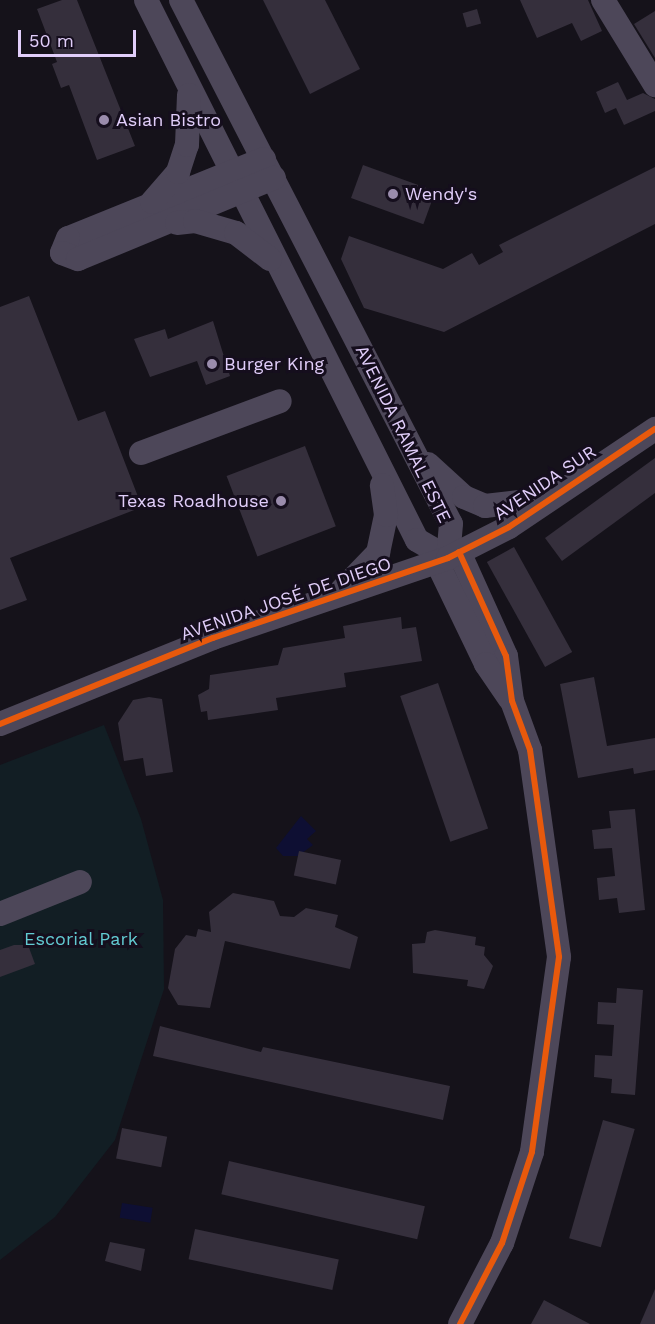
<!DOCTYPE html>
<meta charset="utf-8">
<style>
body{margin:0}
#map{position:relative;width:655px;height:1324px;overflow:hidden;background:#15121a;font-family:"Work Sans",sans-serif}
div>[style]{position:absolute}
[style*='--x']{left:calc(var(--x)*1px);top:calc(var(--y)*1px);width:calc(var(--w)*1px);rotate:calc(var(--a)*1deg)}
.green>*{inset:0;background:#121e24}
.water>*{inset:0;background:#0e0f33;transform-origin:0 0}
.building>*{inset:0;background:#352f3c;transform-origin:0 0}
.minor>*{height:24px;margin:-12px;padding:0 12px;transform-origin:12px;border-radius:12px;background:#4d4759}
.cycleway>*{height:6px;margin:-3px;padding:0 3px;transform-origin:3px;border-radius:3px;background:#e8590c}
.dots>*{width:16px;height:16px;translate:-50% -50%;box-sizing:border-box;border:3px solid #150e1d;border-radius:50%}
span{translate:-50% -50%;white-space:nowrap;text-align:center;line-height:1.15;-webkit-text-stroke:6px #150e1d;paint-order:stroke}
.poi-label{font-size:18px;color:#e1cefa}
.left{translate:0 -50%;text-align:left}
.right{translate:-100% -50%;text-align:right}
.street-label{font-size:18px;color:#e1cefa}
.park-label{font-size:18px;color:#62cbd2}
.scale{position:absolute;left:18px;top:30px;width:118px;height:27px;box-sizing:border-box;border:3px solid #e1cefa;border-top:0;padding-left:8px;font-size:18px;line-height:21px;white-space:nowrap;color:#e1cefa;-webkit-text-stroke:4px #150e1d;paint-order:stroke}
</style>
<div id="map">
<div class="green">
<div style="clip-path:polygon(104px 725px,141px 819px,163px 900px,164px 989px,115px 1140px,55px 1217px,0 1260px,0 765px)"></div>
</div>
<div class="water">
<div style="clip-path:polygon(301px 816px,316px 831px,307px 839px,313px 845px,298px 856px,283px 856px,276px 848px)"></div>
<div style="left:122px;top:1203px;width:31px;height:15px;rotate:9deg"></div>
</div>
<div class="building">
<div style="clip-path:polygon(62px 0,77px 0,135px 146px,97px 160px,69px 85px,61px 88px,52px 64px,57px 62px,37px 9px)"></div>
<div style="clip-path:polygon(263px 0,325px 0,360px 69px,310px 94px)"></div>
<div style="clip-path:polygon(520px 0,588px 0,602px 31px,581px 41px,572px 23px,537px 38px)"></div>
<div style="left:477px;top:9px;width:15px;height:15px;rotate:74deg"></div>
<div style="clip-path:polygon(655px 11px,655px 58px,634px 24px)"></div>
<div style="clip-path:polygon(618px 82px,627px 100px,643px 93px,655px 99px,655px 111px,624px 125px,616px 108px,605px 113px,596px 92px)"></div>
<div style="left:363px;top:165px;width:77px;height:35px;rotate:20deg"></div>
<div style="clip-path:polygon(655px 167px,655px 224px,444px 332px,364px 308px,341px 259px,349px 236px,443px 269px,472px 253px,479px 265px,503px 252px,499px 245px)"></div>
<div style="clip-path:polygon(29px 296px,78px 421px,105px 411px,142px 507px,10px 558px,27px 600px,0 610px,0 307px)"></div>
<div style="clip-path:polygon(213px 321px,230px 376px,206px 385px,197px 361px,150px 377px,134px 339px,165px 329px,168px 339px)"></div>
<div style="left:305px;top:446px;width:86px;height:84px;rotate:69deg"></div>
<div style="clip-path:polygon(655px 458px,655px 493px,562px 561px,545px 538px)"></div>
<div style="left:514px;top:547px;width:120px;height:31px;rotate:61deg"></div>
<div style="clip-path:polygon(401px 617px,402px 629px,416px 627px,422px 661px,344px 673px,346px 687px,276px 698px,278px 710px,208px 720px,207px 711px,201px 712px,198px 695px,209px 689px,210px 675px,278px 665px,283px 648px,345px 638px,343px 626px)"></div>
<div style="clip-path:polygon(594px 677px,607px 746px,655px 738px,655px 770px,634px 774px,633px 768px,578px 778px,560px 684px)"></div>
<div style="left:438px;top:683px;width:154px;height:40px;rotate:71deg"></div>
<div style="clip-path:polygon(149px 697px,162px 699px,173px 772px,146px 776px,143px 758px,124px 761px,118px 723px,133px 700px)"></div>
<div style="clip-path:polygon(635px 809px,645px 910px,619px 913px,617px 898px,599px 900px,597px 878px,615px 876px,612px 848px,594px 849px,592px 830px,611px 828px,609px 811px)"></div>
<div style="left:299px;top:851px;width:43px;height:25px;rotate:12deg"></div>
<div style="clip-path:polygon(233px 893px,274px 901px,280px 916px,294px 917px,306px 908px,338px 915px,335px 927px,358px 937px,350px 969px,225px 941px,210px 1008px,178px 1005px,168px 988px,175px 949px,186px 935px,196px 937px,198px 929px,211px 932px,209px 912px)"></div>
<div style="clip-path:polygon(435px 930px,476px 937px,475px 945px,485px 947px,484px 955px,493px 966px,484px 989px,467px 986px,468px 980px,413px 973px,412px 944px,425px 943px,427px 932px)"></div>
<div style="clip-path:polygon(14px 945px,28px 945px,35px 964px,0 977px,0 950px)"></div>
<div style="clip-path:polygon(617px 988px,643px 990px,635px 1095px,611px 1093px,612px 1079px,594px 1077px,595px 1055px,612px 1056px,614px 1025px,597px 1024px,598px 1002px,616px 1003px)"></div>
<div style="clip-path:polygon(160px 1026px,261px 1052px,263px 1047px,450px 1086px,443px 1120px,153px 1056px)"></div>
<div style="left:603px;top:1120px;width:33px;height:123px;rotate:16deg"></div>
<div style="left:122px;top:1128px;width:46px;height:31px;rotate:11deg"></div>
<div style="left:229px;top:1161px;width:201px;height:34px;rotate:13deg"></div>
<div style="left:195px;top:1229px;width:147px;height:31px;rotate:12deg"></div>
<div style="clip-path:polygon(110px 1242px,145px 1249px,141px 1271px,105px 1261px)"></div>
<div style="clip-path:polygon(655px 1289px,655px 1324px,640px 1324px)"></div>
<div style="clip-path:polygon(544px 1300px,590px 1324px,531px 1324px)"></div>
</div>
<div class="minor">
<div style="--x:146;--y:0;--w:604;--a:63.35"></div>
<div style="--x:417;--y:540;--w:36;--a:30"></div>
<div style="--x:181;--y:0;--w:589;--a:62.74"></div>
<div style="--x:451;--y:524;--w:34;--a:95"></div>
<div style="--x:603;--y:0;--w:100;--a:58.5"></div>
<div style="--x:264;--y:159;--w:211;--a:158"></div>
<div style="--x:68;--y:238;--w:16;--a:112"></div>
<div style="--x:62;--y:253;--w:17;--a:21"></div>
<div style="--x:78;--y:259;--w:212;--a:-22.5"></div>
<div style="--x:152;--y:202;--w:40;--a:-49"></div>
<div style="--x:178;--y:172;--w:28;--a:-72"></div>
<div style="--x:187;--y:145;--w:50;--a:-87.7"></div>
<div style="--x:177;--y:223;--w:18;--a:-6"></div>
<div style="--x:195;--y:221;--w:43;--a:16.3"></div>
<div style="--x:236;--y:233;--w:43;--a:37.4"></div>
<div style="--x:141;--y:453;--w:148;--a:-20.5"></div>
<div style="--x:428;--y:464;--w:49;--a:42.5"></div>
<div style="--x:464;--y:497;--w:23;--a:23"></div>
<div style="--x:485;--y:506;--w:58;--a:-6.9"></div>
<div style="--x:459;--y:552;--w:114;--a:65.7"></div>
<div style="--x:506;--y:656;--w:45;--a:82.4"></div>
<div style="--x:512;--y:701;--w:52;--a:69.8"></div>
<div style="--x:530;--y:750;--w:209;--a:82"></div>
<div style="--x:559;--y:957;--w:197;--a:97.9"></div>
<div style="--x:532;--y:1152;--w:96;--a:108.2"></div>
<div style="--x:502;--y:1243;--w:91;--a:117.4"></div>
<div style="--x:437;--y:562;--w:113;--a:64.3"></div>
<div style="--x:486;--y:664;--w:42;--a:55.6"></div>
<div style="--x:342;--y:590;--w:52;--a:-45.8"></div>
<div style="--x:378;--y:553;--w:39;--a:-78"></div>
<div style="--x:386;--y:515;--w:30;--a:-98"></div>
<div style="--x:0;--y:724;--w:230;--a:-22"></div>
<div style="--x:213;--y:638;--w:248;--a:-18.8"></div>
<div style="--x:448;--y:558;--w:68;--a:-26.9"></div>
<div style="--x:509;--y:527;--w:176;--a:-33.9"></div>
<div style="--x:0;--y:914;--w:86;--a:-21.8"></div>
</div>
<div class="cycleway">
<div style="--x:459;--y:552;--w:114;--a:65.7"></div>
<div style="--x:506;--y:656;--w:45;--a:82.4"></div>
<div style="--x:512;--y:701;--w:52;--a:69.8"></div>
<div style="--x:530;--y:750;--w:209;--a:82"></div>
<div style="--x:559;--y:957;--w:197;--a:97.9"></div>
<div style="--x:532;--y:1152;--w:96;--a:108.2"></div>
<div style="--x:502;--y:1243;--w:91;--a:117.4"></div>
<div style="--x:0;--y:724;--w:230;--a:-22"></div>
<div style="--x:213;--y:638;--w:248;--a:-18.8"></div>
<div style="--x:448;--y:558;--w:68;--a:-26.9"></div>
<div style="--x:509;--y:527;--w:176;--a:-33.9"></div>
</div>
<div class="dots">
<div style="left:104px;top:120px;background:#9a8cac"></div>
<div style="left:393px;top:194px;background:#9a8cac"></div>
<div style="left:212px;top:364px;background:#9a8cac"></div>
<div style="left:281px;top:501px;background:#9a8cac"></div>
</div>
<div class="poi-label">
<span class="left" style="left:116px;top:120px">Asian Bistro</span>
<span class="left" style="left:405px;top:194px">Wendy's</span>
<span class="left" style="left:224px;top:364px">Burger King</span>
<span class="right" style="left:269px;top:501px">Texas Roadhouse</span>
</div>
<div class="street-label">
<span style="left:403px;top:434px;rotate:64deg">AVENIDA RAMAL ESTE</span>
<span style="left:545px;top:483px;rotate:-34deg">AVENIDA SUR</span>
<span style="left:286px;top:599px;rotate:-19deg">AVENIDA JOSÉ DE DIEGO</span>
</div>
<div class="park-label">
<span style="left:81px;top:939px">Escorial Park</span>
</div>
<div class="scale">50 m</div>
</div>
